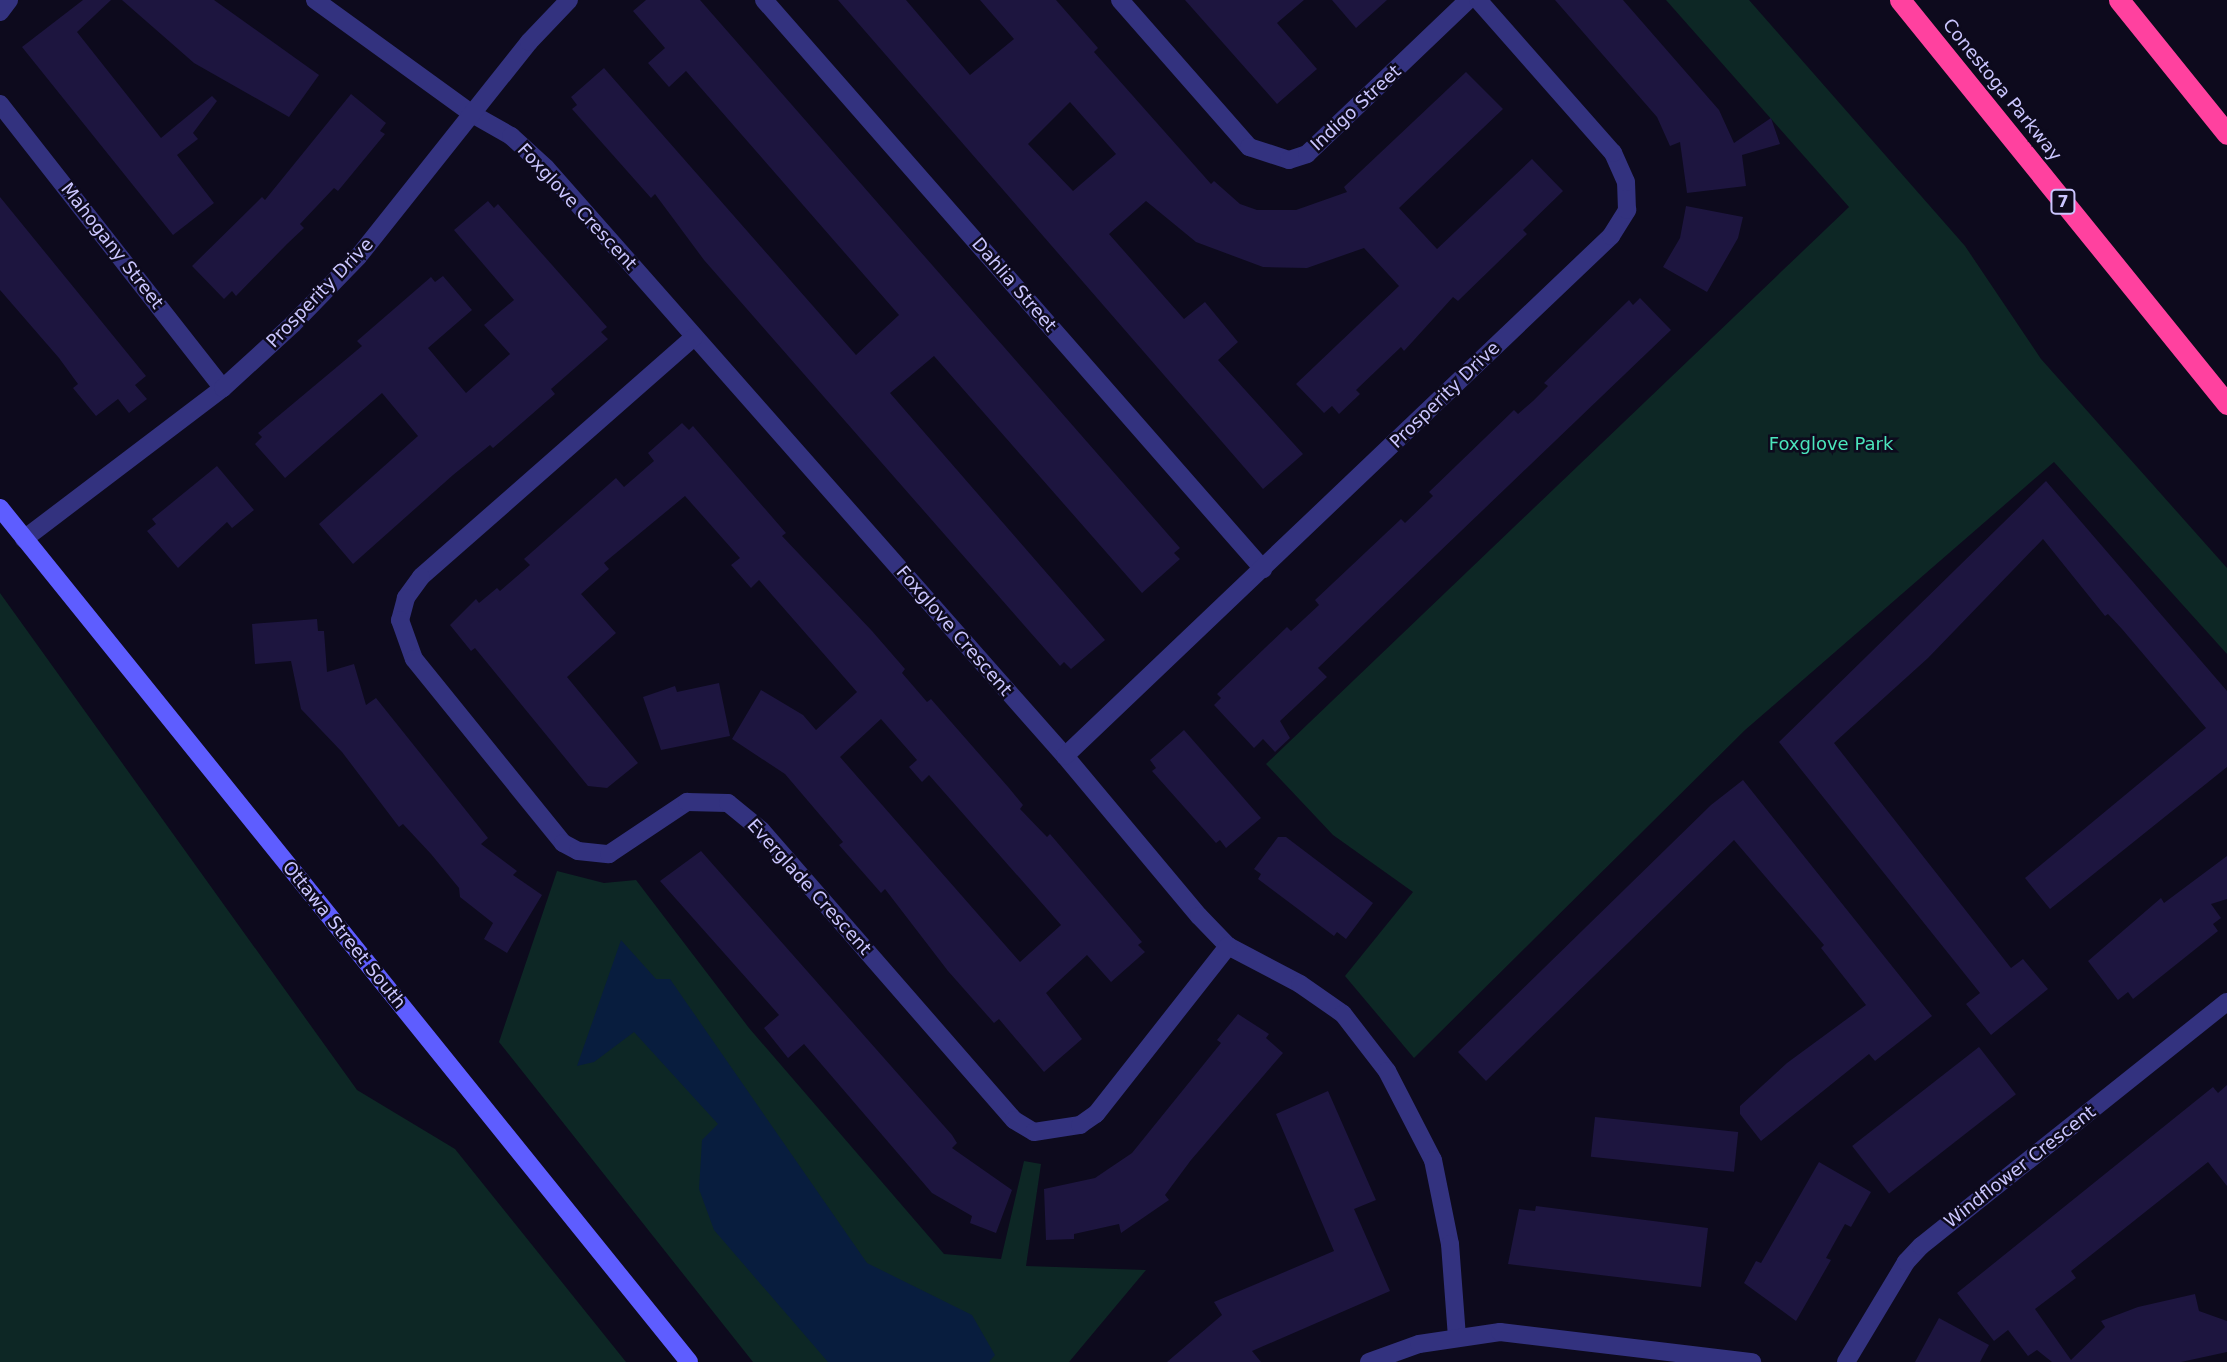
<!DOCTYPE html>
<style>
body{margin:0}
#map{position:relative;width:2227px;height:1362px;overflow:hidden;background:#0d0a1d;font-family:"DejaVu Sans",sans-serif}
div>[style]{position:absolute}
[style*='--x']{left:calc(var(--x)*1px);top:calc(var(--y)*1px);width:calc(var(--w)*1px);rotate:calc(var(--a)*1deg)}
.green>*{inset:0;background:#0d2725}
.water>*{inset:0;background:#081d3e}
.building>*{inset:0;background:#1d153f;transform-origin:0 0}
.street>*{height:18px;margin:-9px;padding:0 9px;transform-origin:9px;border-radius:9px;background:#33327f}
.secondary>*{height:18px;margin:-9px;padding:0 9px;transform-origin:9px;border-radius:9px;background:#5e5dff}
.highway>*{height:21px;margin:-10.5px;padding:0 10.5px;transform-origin:10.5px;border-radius:10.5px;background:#ff419f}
span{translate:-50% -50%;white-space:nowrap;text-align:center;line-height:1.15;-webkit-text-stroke:5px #0d0a1d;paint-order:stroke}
.shield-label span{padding:2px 5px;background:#0d0a1d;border:2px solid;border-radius:5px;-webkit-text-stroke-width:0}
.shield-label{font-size:16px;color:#cbc6ff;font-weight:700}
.street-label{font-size:18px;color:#cbc6ff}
.park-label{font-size:18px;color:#4be5bc}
</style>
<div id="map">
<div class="green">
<div style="clip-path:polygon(1666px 0,1749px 0,1965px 246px,2041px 359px,2227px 568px,2227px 654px,2054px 462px,1745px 730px,1414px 1058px,1345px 976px,1413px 892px,1333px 835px,1266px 764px,1849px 207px)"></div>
<div style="clip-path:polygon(0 593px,357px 1090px,455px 1149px,626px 1362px,0 1362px)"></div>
<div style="clip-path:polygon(557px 871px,604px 883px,636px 880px,749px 1028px,944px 1254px,1001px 1259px,1024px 1161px,1041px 1164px,1026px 1266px,1146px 1270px,1069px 1362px,753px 1362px,499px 1042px)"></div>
</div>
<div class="water">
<div style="clip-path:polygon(621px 940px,656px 979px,670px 979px,867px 1263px,972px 1315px,995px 1355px,989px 1362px,828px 1362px,714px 1230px,699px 1189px,702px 1140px,718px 1124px,634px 1032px,594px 1062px,577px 1066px)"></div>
</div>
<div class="building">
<div style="clip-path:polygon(83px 0,111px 0,77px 32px,161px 138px,212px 96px,217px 101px,193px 133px,198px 139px,177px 155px,214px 203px,173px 235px,22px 47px)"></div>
<div style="clip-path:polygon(122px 0,214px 0,319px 75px,289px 117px,194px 63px)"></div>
<div style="clip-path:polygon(646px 0,700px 0,1180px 548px,1174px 553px,1180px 559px,1142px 593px,934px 356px,890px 393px,1105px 640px,1071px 669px,1064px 662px,1060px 666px,1030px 632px,704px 260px,655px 194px,651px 198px,572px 109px,577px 105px,571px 97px,604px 68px,856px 355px,899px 315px,686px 71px,669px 87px,648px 63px,665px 48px,633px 11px)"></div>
<div style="clip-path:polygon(evenodd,838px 0,906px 0,970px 75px,1014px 39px,980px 0,1056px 0,1098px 48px,1094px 52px,1211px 184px,1214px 181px,1240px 204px,1257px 210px,1296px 210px,1347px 192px,1344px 187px,1466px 72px,1503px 109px,1399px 208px,1437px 249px,1532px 159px,1563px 191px,1523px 230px,1527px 234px,1458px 301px,1453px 297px,1404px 351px,1401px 347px,1356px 390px,1360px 394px,1339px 414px,1332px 406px,1324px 413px,1296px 384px,1399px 286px,1364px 248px,1307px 268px,1263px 267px,1196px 242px,1146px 201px,1109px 234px,1184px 319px,1205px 302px,1238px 342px,1218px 360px,1303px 454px,1263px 489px,838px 0,1070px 102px,1116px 154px,1073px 191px,1028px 144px,1070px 102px)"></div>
<div style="clip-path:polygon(1185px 0,1304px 0,1277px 23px,1317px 69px,1277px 104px)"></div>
<div style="clip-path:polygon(1332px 0,1387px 0,1356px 28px)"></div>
<div style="clip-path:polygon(1555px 0,1623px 0,1719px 110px,1734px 143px,1771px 118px,1780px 144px,1742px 155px,1746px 186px,1687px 193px,1680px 142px,1670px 146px,1657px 117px)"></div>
<div style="clip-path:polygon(351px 94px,386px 123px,380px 131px,385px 134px,338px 191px,334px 188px,300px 224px,304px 228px,287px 244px,236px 296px,232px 291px,224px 299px,192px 266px,262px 197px,265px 200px)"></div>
<div style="clip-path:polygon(0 197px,146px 376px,135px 385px,147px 399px,129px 413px,118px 399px,96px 416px,73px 388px,78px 384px,59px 358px,0 290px)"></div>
<div style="clip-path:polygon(488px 201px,494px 208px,498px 204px,607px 327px,601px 332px,608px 339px,551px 389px,555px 394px,493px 448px,490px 445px,453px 475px,353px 564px,319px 524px,418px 436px,382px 393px,285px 478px,255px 444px,262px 437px,258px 433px,362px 346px,357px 341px,431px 277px,435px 282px,443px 276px,472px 310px,428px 348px,466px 393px,510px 354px,484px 325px,514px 300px,454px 230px)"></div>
<div style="clip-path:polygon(1686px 206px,1743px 217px,1738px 238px,1707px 292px,1663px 267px,1680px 238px)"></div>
<div style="clip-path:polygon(1640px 298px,1671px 330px,1318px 668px,1327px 677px,1280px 721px,1290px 738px,1275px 752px,1263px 739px,1254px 748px,1214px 705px,1221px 698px,1217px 694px,1287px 627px,1291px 631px,1319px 605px,1315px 600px,1401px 519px,1405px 523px,1433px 496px,1429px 492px,1514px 410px,1518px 414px,1533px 401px,1548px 386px,1544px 383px,1629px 300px,1633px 305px)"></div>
<div style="clip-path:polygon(evenodd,682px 423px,689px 430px,693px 426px,786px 533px,782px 536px,872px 631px,905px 669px,902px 673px,927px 702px,931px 699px,1009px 788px,1023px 805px,1020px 809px,1047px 837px,1050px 834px,1142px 942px,1138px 945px,1145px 952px,1111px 982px,1087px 955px,1046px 993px,1082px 1039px,1044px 1072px,999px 1019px,994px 1023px,948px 971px,885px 889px,881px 893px,839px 845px,843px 842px,785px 774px,732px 739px,761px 690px,803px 715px,816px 730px,857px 692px,759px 580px,751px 588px,731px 565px,740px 558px,685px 496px,604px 563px,609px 569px,581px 594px,616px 633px,567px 677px,638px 763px,607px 788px,588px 786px,475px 648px,471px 651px,450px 625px,476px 599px,479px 603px,497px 588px,500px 591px,530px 565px,524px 559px,616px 478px,624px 487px,654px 461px,648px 453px,682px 423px,881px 719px,917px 760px,909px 767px,922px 782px,929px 775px,1061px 925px,1020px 962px,840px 757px,881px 719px)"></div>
<div style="clip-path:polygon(217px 466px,254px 510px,232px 528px,227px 522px,178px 568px,147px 531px,156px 524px,152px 519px)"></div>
<div style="clip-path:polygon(2046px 481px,2227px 691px,2227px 767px,2050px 909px,2025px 878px,2206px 728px,2122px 629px,2108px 614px,2105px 616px,2043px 539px,1928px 658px,1834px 743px,2011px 968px,2023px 959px,2048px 989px,1991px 1035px,1966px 1004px,1980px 993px,1779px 742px)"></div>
<div style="clip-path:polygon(317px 619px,318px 631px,324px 631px,327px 672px,354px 664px,366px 705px,376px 698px,488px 838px,481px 844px,517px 871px,513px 875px,542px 895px,507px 953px,484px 939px,493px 923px,460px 897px,459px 888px,431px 854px,403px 824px,399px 827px,342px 752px,301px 709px,291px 661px,255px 664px,252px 624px)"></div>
<div style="clip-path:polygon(719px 683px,730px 736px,661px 750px,643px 697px,675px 686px,677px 692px)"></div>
<div style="clip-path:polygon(1184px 730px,1261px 818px,1226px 848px,1220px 840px,1216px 843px,1152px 771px,1156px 768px,1150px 760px)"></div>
<div style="clip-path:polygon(1743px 780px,1932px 1016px,1875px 1061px,1869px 1054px,1761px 1141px,1740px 1114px,1740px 1106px,1787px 1063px,1866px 1005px,1821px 948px,1824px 945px,1734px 840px,1486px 1081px,1458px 1052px,1711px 805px)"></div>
<div style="clip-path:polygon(1278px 837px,1286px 837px,1373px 903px,1346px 939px,1337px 932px,1334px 936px,1258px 879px,1261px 874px,1254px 869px)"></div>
<div style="clip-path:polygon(701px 851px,952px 1135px,957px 1143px,952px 1148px,1012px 1190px,996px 1233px,970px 1223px,972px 1216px,932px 1193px,804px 1044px,788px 1058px,764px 1028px,779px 1015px,660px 881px)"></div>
<div style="clip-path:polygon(2227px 856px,2227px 899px,2211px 904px,2221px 918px,2213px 924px,2218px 931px,2133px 999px,2128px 992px,2118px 1000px,2088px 961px,2161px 898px,2164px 903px)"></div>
<div style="clip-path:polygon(1238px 1014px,1269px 1034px,1266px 1038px,1283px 1053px,1191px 1160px,1165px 1195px,1169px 1200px,1121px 1233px,1119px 1224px,1074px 1234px,1074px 1239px,1046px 1240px,1044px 1189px,1095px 1178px,1132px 1153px,1221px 1043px,1217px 1040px)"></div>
<div style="left:1979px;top:1047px;width:60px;height:161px;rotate:52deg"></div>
<div style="clip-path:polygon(2227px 1085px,2227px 1186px,2208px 1162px,2071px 1271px,2076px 1278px,2035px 1309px,2071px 1360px,2105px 1327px,2101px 1321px,2138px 1307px,2195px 1294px,2199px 1311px,2227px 1321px,2227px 1352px,2181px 1362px,2052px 1362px,2037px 1350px,2028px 1356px,2008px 1330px,1994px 1341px,1957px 1293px,2213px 1087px,2218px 1093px)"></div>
<div style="clip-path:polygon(1328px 1091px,1376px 1200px,1354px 1209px,1390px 1291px,1252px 1351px,1261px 1362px,1167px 1362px,1222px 1315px,1214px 1302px,1334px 1251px,1276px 1114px)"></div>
<div style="left:1595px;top:1117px;width:144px;height:40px;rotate:6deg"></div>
<div style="clip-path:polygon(1819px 1162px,1871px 1192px,1851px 1227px,1845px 1224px,1826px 1258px,1831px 1260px,1796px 1321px,1744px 1283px,1756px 1261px,1761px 1263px)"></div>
<div style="clip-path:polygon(1536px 1206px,1708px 1228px,1701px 1287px,1508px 1264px,1519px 1209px,1535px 1211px)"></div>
<div style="clip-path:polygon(1939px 1318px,1989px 1345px,1980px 1362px,1915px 1362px)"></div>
</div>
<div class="street">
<div style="--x:315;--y:0;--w:196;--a:35.9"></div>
<div style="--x:474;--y:115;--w:43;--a:29.6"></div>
<div style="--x:511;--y:136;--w:47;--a:42.4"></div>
<div style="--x:546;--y:168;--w:784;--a:48.57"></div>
<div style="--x:1065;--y:756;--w:209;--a:50.1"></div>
<div style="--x:1199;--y:916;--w:42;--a:46"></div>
<div style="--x:1228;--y:946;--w:81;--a:27.8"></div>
<div style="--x:1300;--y:984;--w:52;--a:34.9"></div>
<div style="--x:1343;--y:1014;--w:72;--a:52.3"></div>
<div style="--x:1387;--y:1071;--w:100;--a:62.7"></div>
<div style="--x:1433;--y:1160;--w:86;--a:78.6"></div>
<div style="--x:1450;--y:1244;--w:93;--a:85.7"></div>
<div style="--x:764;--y:0;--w:757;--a:48.75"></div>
<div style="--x:1120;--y:0;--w:196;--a:48.7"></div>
<div style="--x:1249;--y:147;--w:42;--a:18"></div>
<div style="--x:1289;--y:160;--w:19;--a:-18"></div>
<div style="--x:1307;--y:154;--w:223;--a:-43.7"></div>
<div style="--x:0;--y:12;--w:15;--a:-53"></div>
<div style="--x:0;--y:104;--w:361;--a:51.9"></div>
<div style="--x:694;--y:337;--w:363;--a:138.7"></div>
<div style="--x:421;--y:577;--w:26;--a:126"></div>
<div style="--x:406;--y:598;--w:23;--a:105"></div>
<div style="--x:400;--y:620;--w:41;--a:70.3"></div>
<div style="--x:414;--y:659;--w:237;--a:51"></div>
<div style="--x:563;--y:843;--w:17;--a:28"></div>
<div style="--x:578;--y:851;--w:31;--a:6"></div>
<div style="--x:609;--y:854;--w:94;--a:-33.7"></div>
<div style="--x:687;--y:802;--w:41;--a:1.4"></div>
<div style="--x:728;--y:803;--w:43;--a:39.3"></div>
<div style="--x:761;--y:830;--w:385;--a:48.9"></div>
<div style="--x:1014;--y:1120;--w:23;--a:31"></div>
<div style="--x:1034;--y:1132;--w:47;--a:-8.7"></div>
<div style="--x:1080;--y:1125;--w:19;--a:-35"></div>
<div style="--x:1096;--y:1114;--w:214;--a:-51.8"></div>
<div style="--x:24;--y:539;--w:250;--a:-37.2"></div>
<div style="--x:223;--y:388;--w:95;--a:-42.4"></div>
<div style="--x:293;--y:324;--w:93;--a:-45.9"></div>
<div style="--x:358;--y:257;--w:275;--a:-51.5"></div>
<div style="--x:529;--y:42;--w:58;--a:-46.4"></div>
<div style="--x:1065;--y:756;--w:754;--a:-43.6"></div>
<div style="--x:1611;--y:236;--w:31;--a:-58"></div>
<div style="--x:1627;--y:210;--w:28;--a:-92"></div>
<div style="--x:1626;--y:182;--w:32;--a:-114"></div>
<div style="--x:1613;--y:153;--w:204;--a:-131.4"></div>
<div style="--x:1369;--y:1362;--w:53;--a:-19.8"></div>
<div style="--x:1419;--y:1344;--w:82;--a:-8.4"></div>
<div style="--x:1500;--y:1332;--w:254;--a:6.8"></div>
<div style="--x:1846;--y:1362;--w:117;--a:-59"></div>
<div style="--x:1906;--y:1262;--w:22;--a:-47"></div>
<div style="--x:1921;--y:1246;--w:391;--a:-38.6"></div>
</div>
<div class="secondary">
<div style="--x:0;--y:508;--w:1097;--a:51.1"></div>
</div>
<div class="highway">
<div style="--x:1900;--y:0;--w:520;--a:51.01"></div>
<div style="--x:2119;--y:0;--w:172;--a:51.1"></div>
</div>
<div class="shield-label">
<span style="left:2063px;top:202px">7</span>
</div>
<div class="street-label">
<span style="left:2002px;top:90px;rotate:51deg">Conestoga Parkway</span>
<span style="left:1356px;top:108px;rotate:-43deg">Indigo Street</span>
<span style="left:577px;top:207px;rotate:47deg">Foxglove Crescent</span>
<span style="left:112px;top:246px;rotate:52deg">Mahogany Street</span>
<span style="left:1014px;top:285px;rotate:49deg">Dahlia Street</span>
<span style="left:320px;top:293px;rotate:-46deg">Prosperity Drive</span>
<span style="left:1445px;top:395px;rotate:-44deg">Prosperity Drive</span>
<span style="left:954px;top:631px;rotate:49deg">Foxglove Crescent</span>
<span style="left:809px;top:887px;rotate:48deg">Everglade Crescent</span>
<span style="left:344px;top:935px;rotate:51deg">Ottawa Street South</span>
<span style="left:2020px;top:1167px;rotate:-38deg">Windflower Crescent</span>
</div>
<div class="park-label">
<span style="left:1831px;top:444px">Foxglove Park</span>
</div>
</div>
